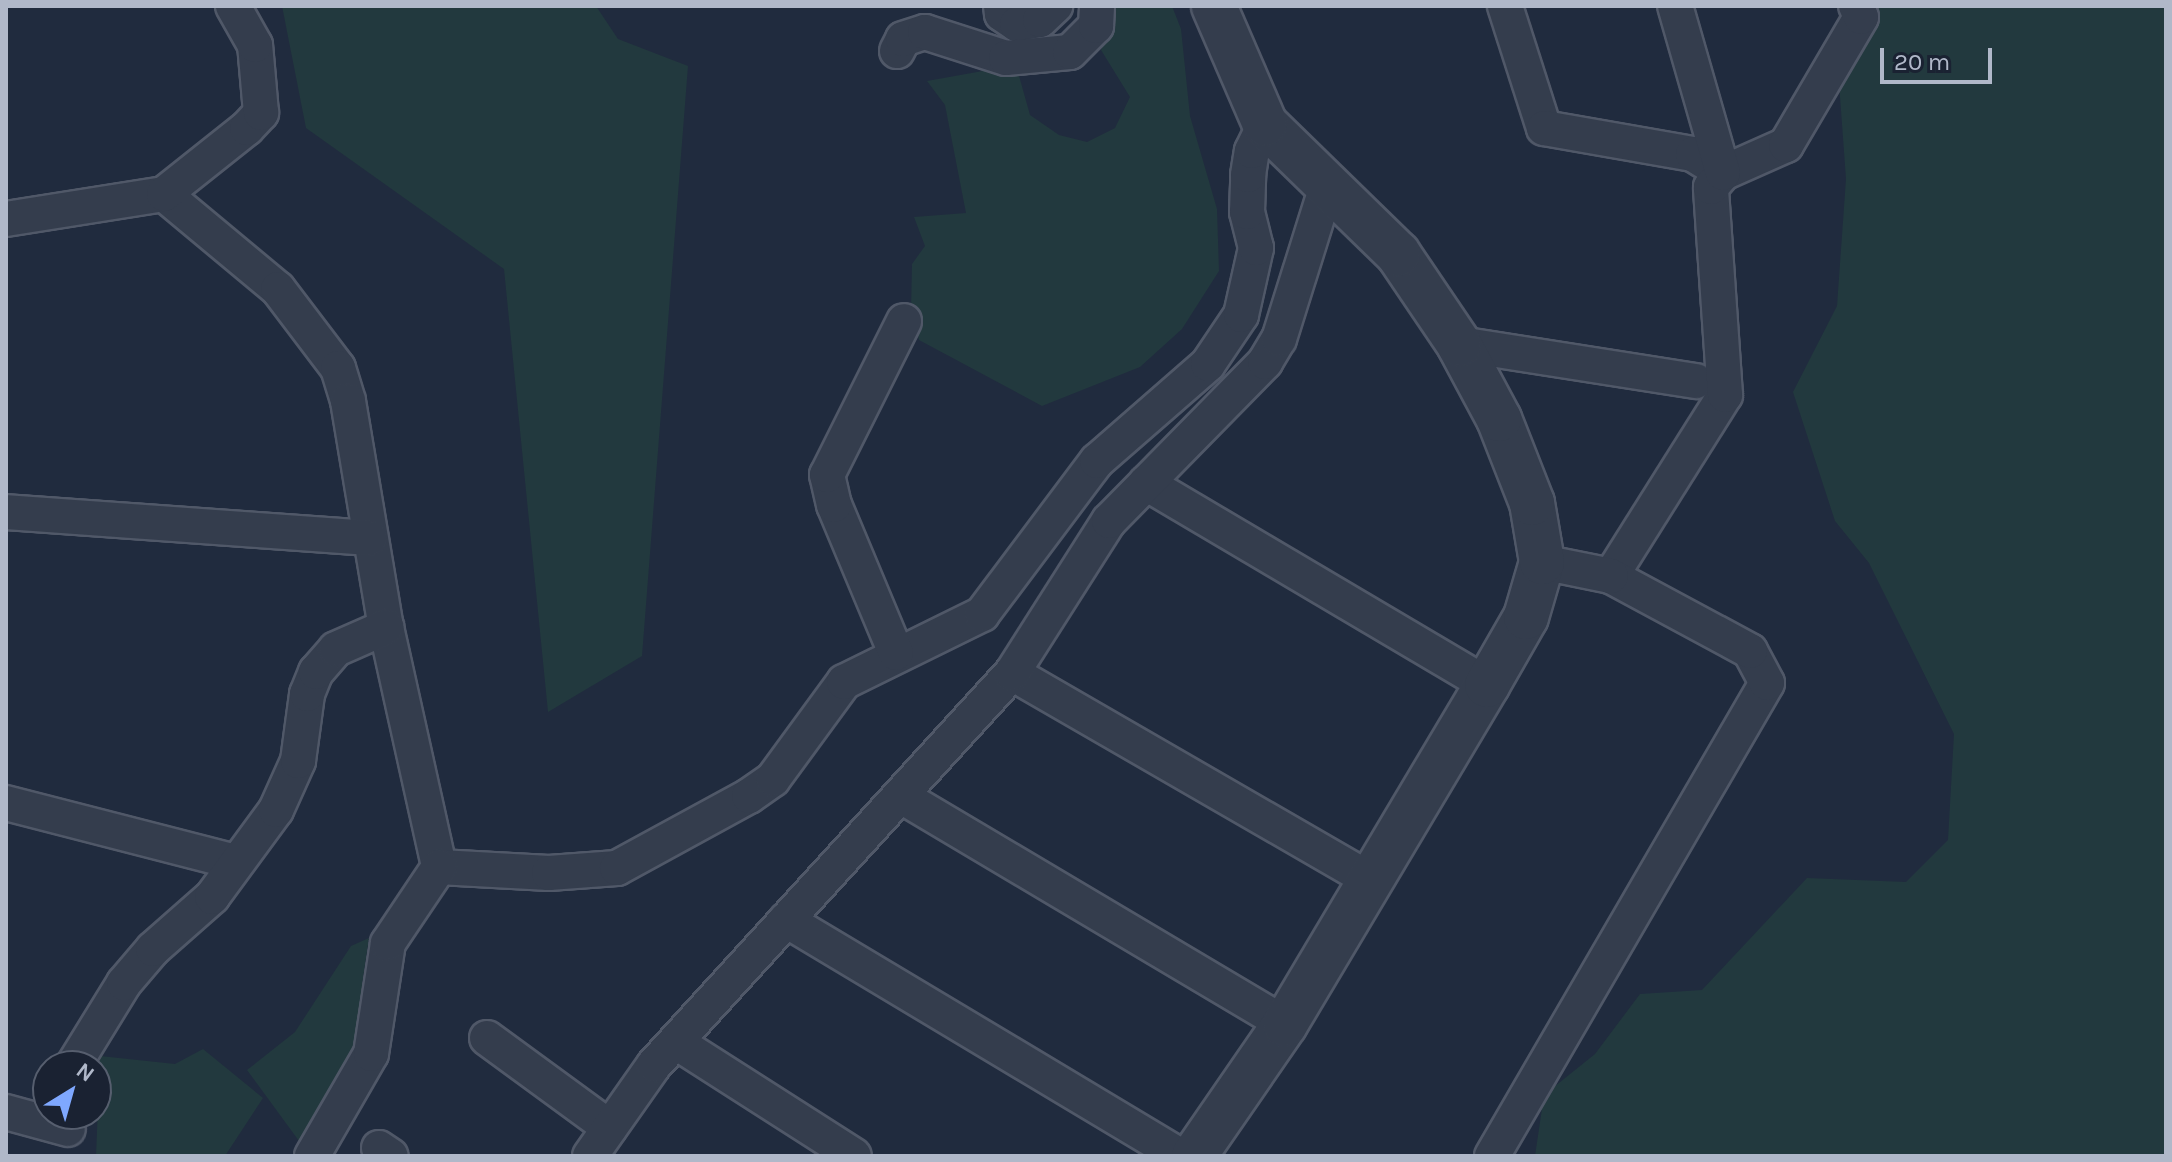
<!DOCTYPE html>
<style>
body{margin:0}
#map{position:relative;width:2172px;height:1162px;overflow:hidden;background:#202b3e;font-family:Karla,sans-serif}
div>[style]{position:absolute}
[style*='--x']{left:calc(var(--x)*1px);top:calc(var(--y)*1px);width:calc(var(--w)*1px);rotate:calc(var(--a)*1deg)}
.green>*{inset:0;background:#22393e}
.roads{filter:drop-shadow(2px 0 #505868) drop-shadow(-2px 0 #505868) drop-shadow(0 2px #505868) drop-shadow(0 -2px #505868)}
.minor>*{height:34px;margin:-17px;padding:0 17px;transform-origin:17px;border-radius:17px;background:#343d4d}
.tertiary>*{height:44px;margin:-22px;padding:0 22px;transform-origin:22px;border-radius:22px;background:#343d4d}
span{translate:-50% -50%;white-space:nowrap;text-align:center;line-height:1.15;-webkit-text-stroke:7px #1a2232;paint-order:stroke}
.frame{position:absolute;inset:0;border:8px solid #b0b8c9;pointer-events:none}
.north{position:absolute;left:32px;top:1050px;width:80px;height:80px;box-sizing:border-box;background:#1a2232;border:2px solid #565e6e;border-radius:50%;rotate:37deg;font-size:22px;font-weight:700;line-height:32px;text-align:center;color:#b0b8c9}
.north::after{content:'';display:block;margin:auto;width:28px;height:36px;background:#7fa8ff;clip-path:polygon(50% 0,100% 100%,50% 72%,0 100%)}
.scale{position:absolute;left:1880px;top:48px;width:112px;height:36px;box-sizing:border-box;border:4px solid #b0b8c9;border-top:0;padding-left:10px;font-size:24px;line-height:28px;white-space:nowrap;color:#b0b8c9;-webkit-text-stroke:6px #1a2232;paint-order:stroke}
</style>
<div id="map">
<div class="green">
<div style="clip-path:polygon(282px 6px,596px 6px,618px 39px,688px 66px,642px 656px,548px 712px,504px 269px,306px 128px)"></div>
<div style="clip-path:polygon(1106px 6px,1172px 6px,1181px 29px,1190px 116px,1217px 209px,1219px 271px,1182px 329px,1140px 367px,1042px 406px,919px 340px,911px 310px,912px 264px,925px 246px,914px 217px,966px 213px,945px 105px,927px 81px,1016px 65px,1030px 115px,1059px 135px,1087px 142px,1115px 128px,1130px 97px,1101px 50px,1108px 22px)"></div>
<div style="clip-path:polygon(1873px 6px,2166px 6px,2166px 1156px,1535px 1156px,1544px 1095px,1595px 1054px,1640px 994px,1702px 990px,1807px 878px,1906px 882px,1948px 840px,1954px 734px,1869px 563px,1835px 521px,1793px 392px,1837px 306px,1846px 179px,1836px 42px)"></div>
<div style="clip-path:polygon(369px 938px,362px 985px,362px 1047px,299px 1141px,247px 1070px,295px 1032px,351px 946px)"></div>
<div style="clip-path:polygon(203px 1049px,263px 1098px,225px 1156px,96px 1156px,100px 1056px,175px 1064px)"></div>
</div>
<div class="roads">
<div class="minor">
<div style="--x:1001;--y:6;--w:8;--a:83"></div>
<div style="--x:1002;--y:14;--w:18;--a:34"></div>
<div style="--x:1017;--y:24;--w:23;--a:-10"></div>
<div style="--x:1040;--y:20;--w:21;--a:-43"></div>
<div style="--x:1505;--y:6;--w:128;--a:72.3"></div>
<div style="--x:1544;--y:128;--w:151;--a:9.9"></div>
<div style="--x:1693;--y:154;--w:36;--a:32"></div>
<div style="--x:1723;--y:173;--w:69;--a:-24"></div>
<div style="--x:1786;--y:145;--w:148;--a:-59.6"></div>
<div style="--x:1861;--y:17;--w:12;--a:-114"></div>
<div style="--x:897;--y:51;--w:13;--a:-63"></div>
<div style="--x:903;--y:39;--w:23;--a:-18"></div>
<div style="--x:925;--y:32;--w:85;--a:17.8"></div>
<div style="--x:1006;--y:58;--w:64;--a:-5.4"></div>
<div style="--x:1070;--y:52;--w:37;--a:-45"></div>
<div style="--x:1096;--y:26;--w:20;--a:-87"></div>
<div style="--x:164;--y:194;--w:148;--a:39.8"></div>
<div style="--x:278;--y:289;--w:99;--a:52.8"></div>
<div style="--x:338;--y:368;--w:34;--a:73"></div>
<div style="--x:348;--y:401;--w:229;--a:80.5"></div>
<div style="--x:386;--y:627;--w:246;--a:77.5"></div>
<div style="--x:439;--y:867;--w:110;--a:3.1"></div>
<div style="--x:549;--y:873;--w:68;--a:-4.2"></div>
<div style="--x:617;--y:868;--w:150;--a:-28.6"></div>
<div style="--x:749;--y:796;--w:29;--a:-35"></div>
<div style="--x:773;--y:779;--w:120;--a:-53.8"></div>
<div style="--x:844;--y:682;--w:154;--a:-26.2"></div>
<div style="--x:982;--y:614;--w:191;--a:-53.1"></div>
<div style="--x:1097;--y:461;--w:147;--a:-41.1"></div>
<div style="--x:1208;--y:364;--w:59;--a:-56"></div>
<div style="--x:1241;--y:315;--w:69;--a:-77.4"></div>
<div style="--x:1256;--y:248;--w:37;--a:-104"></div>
<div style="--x:1247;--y:212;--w:37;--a:-88"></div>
<div style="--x:1248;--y:175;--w:24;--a:-81"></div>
<div style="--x:1252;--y:151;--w:30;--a:-64"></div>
<div style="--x:6;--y:219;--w:160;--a:-9"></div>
<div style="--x:164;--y:194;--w:106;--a:-38.5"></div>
<div style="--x:247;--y:128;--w:21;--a:-47"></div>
<div style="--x:261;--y:113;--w:68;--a:-95"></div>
<div style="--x:255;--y:45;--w:45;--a:-119.4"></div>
<div style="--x:1459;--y:344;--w:240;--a:8.9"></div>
<div style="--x:1146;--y:483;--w:396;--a:30.6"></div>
<div style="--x:6;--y:512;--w:365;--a:4.1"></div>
<div style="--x:1611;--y:576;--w:214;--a:-57.8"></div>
<div style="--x:1725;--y:395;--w:208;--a:-93.9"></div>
<div style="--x:1711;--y:187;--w:18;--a:-49"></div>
<div style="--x:1723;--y:173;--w:174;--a:-106"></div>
<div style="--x:896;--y:653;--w:160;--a:-112.7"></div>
<div style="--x:834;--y:505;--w:31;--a:-103"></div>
<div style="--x:827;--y:475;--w:172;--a:-63.4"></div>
<div style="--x:1012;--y:673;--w:414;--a:30"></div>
<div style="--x:901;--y:796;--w:447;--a:30.7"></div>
<div style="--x:6;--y:803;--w:237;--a:14.4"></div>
<div style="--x:786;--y:920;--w:459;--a:30.9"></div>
<div style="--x:487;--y:1038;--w:152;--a:36.2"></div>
<div style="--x:676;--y:1042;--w:211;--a:32.6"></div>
<div style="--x:73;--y:1066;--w:97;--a:-58.4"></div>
<div style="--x:124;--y:983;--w:45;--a:-49.5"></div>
<div style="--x:153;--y:949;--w:79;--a:-41.4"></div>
<div style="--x:212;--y:897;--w:108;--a:-53.7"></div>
<div style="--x:276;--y:810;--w:54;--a:-65.8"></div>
<div style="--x:298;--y:761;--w:68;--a:-82.3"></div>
<div style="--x:307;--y:694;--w:24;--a:-68"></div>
<div style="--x:316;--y:672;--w:30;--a:-49"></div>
<div style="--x:336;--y:649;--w:55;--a:-23.7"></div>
<div style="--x:6;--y:1112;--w:64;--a:15.3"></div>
<div style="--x:379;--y:1148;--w:14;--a:34"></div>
<div style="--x:312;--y:1156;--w:118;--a:-60"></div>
<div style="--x:371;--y:1054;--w:112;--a:-81.3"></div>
<div style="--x:388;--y:943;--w:92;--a:-56.1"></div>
<div style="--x:590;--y:1156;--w:111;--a:-54.9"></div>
<div style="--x:654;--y:1065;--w:531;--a:-47.6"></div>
<div style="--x:1012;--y:673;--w:180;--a:-57.5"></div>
<div style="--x:1109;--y:521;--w:223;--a:-45.5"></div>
<div style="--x:1265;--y:362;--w:27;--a:-59"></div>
<div style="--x:1279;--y:339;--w:157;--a:-72.6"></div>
<div style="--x:1492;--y:1156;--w:547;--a:-59.83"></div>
<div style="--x:1767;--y:683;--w:36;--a:-118"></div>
<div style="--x:1750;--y:651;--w:158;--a:-151.7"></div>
<div style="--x:1611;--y:576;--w:70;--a:-168.5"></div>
</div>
<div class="tertiary">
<div style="--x:1194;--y:1156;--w:160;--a:-55.4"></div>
<div style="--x:1285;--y:1024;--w:395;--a:-59.2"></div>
<div style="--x:1487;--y:685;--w:78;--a:-60.2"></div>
<div style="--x:1526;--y:617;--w:57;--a:-73.8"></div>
<div style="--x:1542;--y:562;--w:60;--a:-99.6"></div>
<div style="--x:1532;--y:503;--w:90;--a:-111.4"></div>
<div style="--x:1499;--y:419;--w:85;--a:-118.1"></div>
<div style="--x:1459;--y:344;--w:109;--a:-124.1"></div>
<div style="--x:1398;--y:254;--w:186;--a:-135.7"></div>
<div style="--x:1265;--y:124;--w:129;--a:-113.4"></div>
</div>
</div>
<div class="frame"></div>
<div class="north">N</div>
<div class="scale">20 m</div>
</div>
